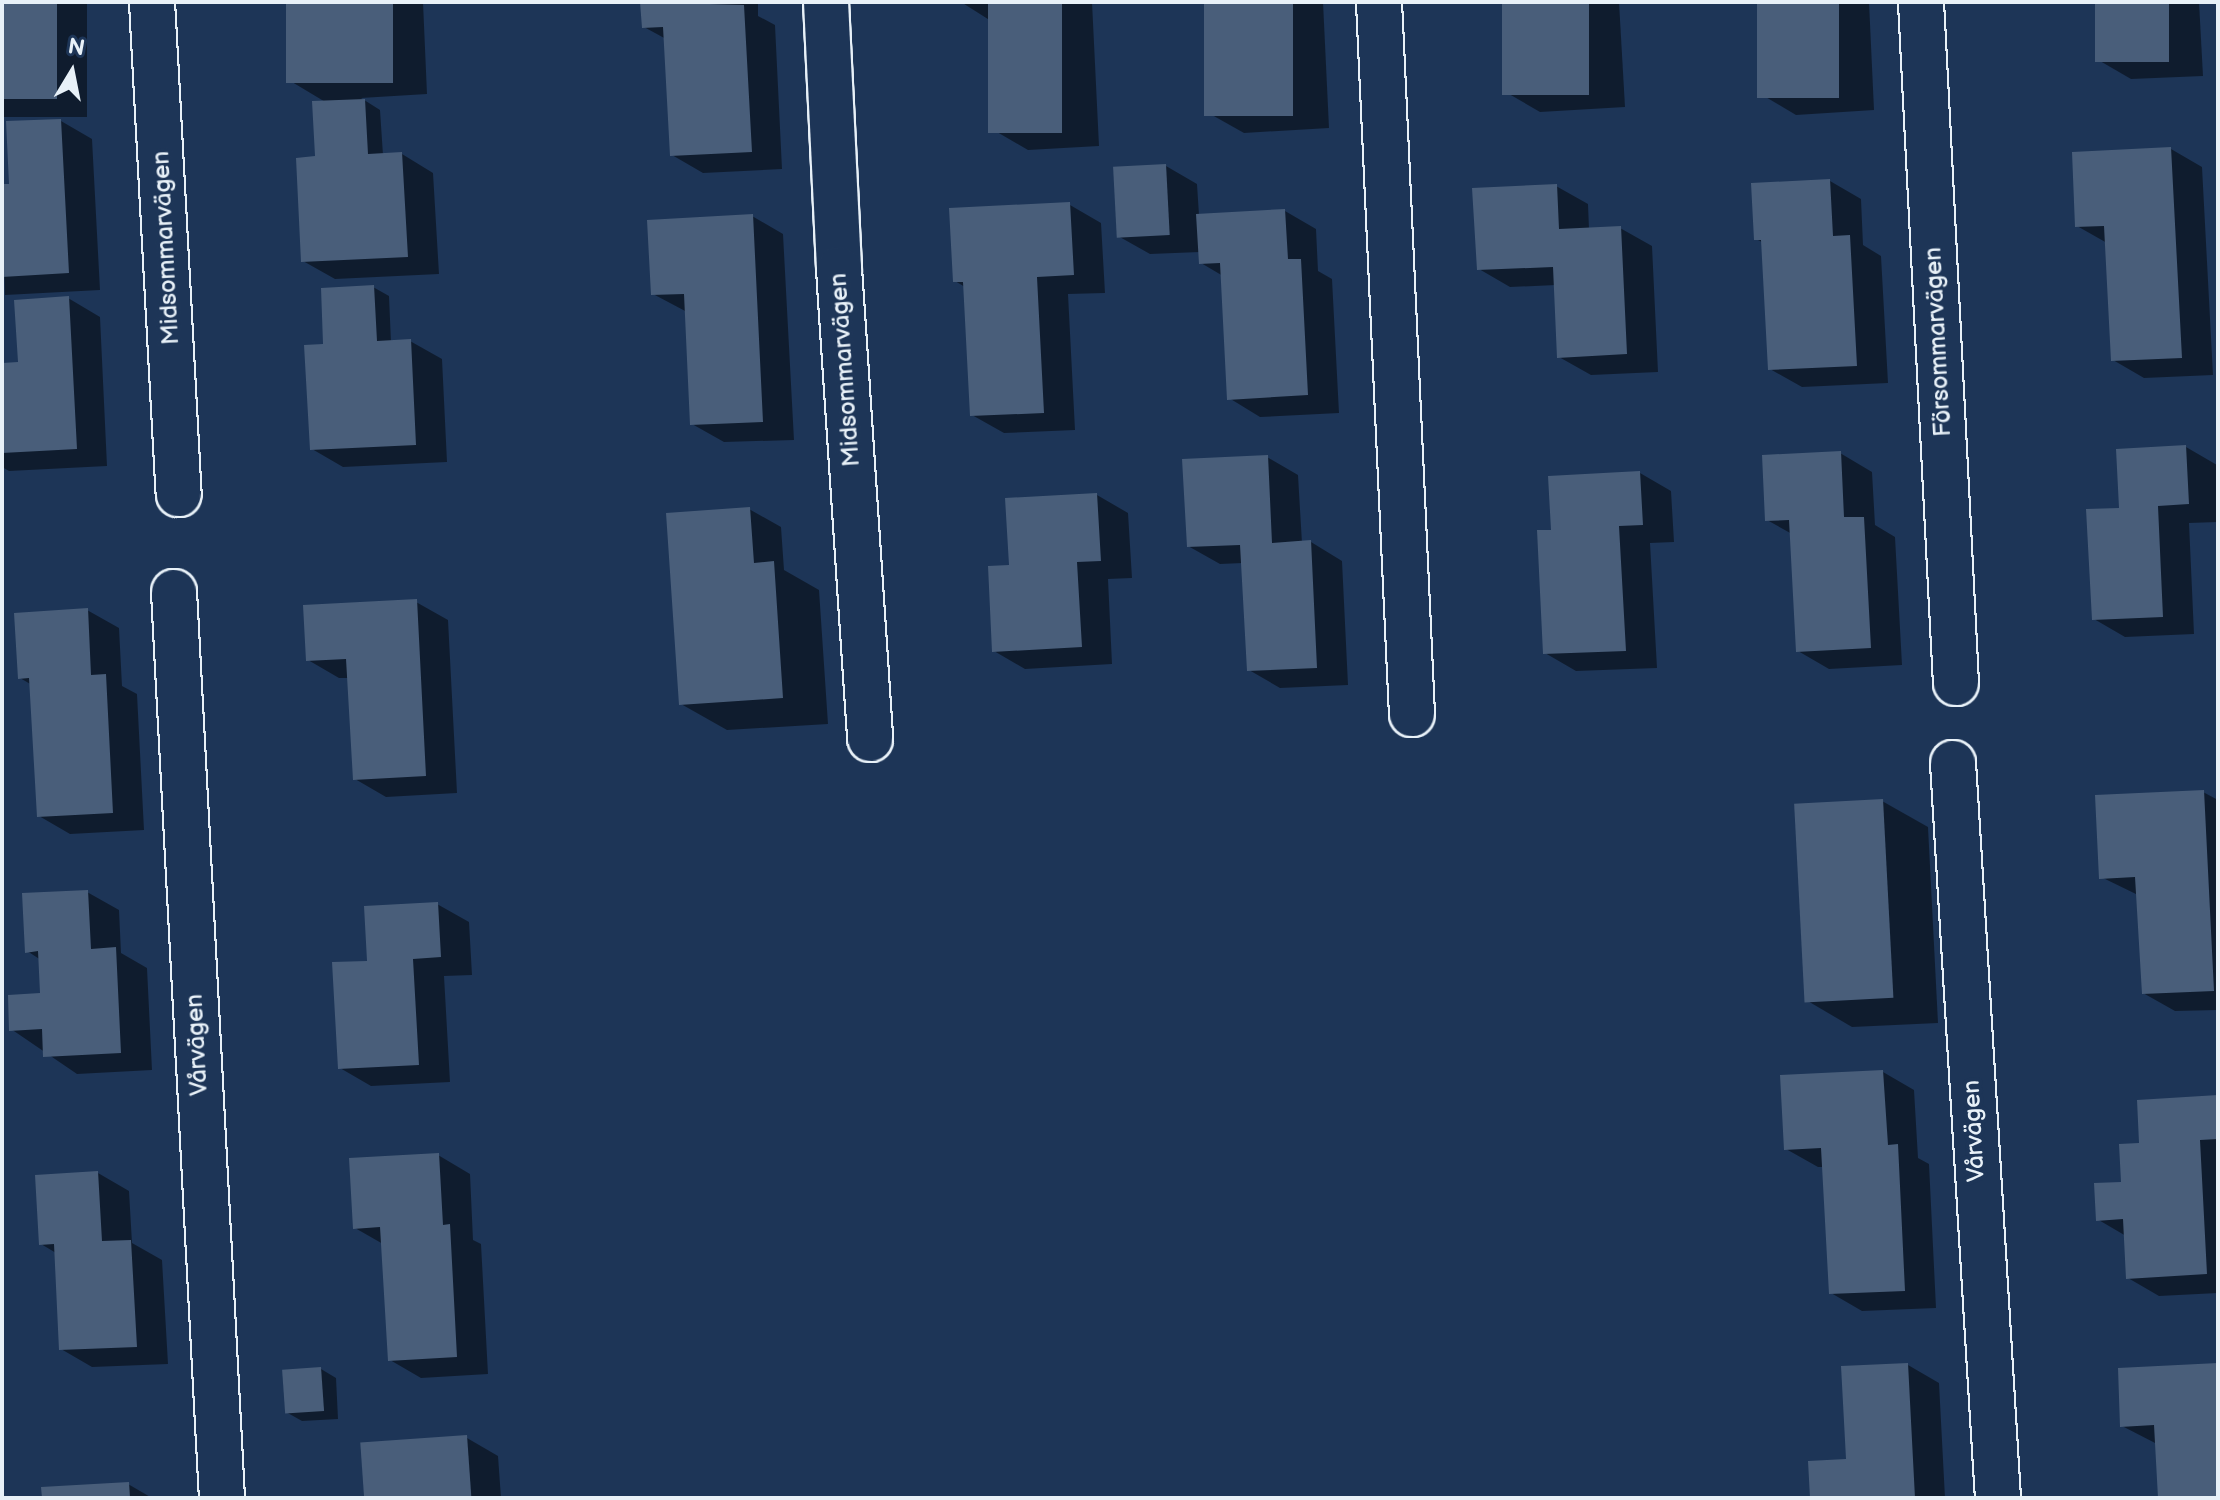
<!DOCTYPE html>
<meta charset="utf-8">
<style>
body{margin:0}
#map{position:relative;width:2220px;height:1500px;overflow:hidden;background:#1d3557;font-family:"Balsamiq Sans",sans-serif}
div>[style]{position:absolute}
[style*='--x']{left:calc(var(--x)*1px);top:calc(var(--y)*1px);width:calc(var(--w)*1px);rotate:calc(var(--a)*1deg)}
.shadow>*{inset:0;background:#0007;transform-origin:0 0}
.building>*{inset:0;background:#495e7a;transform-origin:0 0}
.roads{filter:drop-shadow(2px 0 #e8f1f8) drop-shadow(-2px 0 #e8f1f8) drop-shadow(0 2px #e8f1f8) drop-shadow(0 -2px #e8f1f8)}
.street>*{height:44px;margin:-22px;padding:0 22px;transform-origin:22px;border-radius:22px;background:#1d3557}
span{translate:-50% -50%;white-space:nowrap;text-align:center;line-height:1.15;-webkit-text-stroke:8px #1d3557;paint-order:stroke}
.street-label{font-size:24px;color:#e8f1f8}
.frame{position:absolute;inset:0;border:4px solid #e8f1f8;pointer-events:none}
.north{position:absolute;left:32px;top:32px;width:80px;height:80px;-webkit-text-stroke:6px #1d3557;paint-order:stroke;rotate:10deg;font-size:22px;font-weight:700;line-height:32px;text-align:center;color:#e8f1f8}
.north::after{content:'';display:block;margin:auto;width:28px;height:36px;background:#e8f1f8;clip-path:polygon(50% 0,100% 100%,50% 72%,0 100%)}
</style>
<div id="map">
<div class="shadow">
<div style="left:2px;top:2px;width:85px;height:115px"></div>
<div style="clip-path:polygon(288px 2px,423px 2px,427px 94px,361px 98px,380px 110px,383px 155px,402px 154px,433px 173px,439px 274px,335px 279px,303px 261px,322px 158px,327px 103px,292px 82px)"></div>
<div style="clip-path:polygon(642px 2px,758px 2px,758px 16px,775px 25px,782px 169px,703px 173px,672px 155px,666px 39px,644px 27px)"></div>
<div style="clip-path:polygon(961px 2px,1092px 2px,1099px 146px,1028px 150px,997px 132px,991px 21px)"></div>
<div style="clip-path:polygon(1206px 2px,1323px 2px,1329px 128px,1244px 133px,1212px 115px)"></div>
<div style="clip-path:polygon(1504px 2px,1619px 2px,1625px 107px,1540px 112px,1509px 94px)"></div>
<div style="clip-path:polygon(1759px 2px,1869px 2px,1874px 110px,1796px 115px,1764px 96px)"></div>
<div style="clip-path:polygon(2097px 2px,2199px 2px,2203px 76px,2131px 79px,2100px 61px)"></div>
<div style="clip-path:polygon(61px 121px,92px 139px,100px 290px,5px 295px,2px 186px,11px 186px)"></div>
<div style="clip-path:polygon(2171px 149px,2202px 167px,2213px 375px,2144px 378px,2113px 360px,2107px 243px,2077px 226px)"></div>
<div style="clip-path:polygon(1166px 166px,1197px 184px,1199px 215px,1285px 211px,1316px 229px,1318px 271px,1332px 279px,1339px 413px,1260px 417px,1229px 398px,1223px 276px,1201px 263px,1200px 252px,1150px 254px,1118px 236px)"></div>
<div style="clip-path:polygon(1830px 181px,1861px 199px,1863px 245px,1881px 256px,1888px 383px,1802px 387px,1770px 369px,1764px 243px,1756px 239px)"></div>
<div style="clip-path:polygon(1556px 186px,1588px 204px,1589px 229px,1620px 228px,1652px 246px,1658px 372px,1591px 375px,1559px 357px,1556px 285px,1510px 287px,1479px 269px)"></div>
<div style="clip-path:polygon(1070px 205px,1101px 223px,1105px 293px,1068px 294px,1075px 430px,1004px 433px,972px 415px,965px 287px,955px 281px)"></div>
<div style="clip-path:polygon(752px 216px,783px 234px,794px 440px,724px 442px,692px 424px,687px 312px,653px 294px)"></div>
<div style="clip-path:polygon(373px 287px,389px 296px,391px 342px,410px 341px,442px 359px,447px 462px,343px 467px,312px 449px,330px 346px)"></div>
<div style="clip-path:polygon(68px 298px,100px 317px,107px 466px,9px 471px,2px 467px,2px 365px,20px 364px)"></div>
<div style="clip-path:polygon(2186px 447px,2217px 465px,2218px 487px,2218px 522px,2189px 523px,2194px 634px,2125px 637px,2094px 619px,2121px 510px)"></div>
<div style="clip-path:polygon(1840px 453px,1872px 472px,1875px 525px,1895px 537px,1902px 665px,1829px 669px,1798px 651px,1792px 534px,1767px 520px)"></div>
<div style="clip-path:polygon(1267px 457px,1298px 475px,1302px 543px,1311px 542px,1342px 561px,1348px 685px,1280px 688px,1249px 670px,1243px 563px,1220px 564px,1188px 546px)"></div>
<div style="clip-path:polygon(1640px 473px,1671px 491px,1674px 542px,1650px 543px,1657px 668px,1576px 671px,1545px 653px,1553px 532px)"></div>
<div style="clip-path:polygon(1097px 495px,1128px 513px,1132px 578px,1108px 579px,1112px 664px,1025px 669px,994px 651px,1011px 567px)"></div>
<div style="clip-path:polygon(749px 509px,781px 527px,784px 570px,819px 590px,828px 724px,727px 730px,681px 704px)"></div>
<div style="clip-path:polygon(416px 602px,448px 620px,457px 793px,386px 797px,355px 779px,349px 678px,339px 678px,308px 660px)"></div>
<div style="clip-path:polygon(87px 610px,119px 628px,122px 686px,137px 694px,144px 830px,70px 834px,39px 816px,32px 685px,20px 678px)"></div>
<div style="clip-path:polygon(2203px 792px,2218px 800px,2218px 1010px,2175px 1011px,2143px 993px,2138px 895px,2101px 877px)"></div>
<div style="clip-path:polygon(1882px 801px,1928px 827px,1938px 1023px,1852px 1027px,1806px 1000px)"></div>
<div style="clip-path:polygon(87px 892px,119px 910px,121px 953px,147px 968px,152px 1070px,77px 1074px,11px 1029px,42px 995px,41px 960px,27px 951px)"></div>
<div style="clip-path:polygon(437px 904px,469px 922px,472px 975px,444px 976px,450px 1082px,371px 1086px,340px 1068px,369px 963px)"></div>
<div style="clip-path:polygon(1883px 1072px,1914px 1090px,1918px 1158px,1929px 1164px,1936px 1308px,1862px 1311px,1831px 1293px,1824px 1167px,1818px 1167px,1786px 1149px)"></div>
<div style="clip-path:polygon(2218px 1097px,2218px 1293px,2159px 1296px,2128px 1278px,2126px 1236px,2097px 1219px,2123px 1184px)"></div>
<div style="clip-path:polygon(438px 1155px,470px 1174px,473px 1240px,481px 1244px,488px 1374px,421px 1378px,390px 1360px,383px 1244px,355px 1228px)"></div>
<div style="clip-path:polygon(98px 1173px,129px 1191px,132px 1243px,162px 1260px,168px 1364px,92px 1367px,61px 1349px,56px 1253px,41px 1244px)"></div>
<div style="clip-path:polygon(1908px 1365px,1939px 1383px,1945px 1498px,1812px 1498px,1848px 1461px)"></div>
<div style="clip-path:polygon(2218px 1365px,2218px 1498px,2160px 1498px,2157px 1444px,2122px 1426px)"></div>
<div style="clip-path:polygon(321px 1369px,336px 1378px,338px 1419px,302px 1421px,286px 1412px)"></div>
<div style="clip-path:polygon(467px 1438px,498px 1456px,501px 1498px,365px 1498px)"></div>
<div style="clip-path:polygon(128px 1484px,152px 1498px,44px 1498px)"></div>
</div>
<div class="building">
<div style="left:2px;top:2px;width:55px;height:97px"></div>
<div style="left:286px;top:2px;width:107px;height:81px"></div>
<div style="clip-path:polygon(640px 2px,744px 5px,752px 152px,670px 156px,663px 27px,642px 28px)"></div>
<div style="left:988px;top:2px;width:74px;height:131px"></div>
<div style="left:1204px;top:2px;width:89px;height:114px"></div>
<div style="left:1502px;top:2px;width:87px;height:93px"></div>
<div style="left:1757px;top:2px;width:82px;height:96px"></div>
<div style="left:2095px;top:2px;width:74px;height:60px"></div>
<div style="clip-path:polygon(365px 99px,368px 154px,402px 152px,408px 257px,301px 262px,296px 158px,315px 156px,312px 101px)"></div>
<div style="clip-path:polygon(61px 119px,69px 273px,2px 277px,2px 184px,9px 184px,6px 121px)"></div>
<div style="clip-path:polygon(2171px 147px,2182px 358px,2111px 361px,2104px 226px,2075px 227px,2072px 152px)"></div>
<div style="left:1166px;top:164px;width:71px;height:53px;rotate:87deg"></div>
<div style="clip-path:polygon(1830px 179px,1833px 236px,1850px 235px,1857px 366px,1768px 370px,1761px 240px,1754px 240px,1751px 183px)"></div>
<div style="clip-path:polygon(1557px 184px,1559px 229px,1621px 226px,1627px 354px,1557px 358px,1553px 267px,1477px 270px,1472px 188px)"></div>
<div style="clip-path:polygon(1070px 202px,1074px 275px,1037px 277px,1044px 413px,970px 416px,963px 282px,953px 282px,949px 208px)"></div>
<div style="clip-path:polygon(1285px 209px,1288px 259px,1301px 259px,1308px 395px,1227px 400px,1220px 263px,1199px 264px,1196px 214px)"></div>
<div style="clip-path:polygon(753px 214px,763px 422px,690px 425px,684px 294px,651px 295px,647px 220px)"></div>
<div style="clip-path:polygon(374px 285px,377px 341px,411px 339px,416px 445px,310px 450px,304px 345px,323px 344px,321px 288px)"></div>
<div style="clip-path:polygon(69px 296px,77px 449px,2px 453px,2px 363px,18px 362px,14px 300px)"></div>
<div style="clip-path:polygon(2186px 445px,2189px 504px,2158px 506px,2163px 617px,2092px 620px,2086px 509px,2119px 508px,2116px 449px)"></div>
<div style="clip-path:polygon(1841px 451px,1844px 517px,1864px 517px,1871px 648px,1796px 652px,1789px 520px,1765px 521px,1762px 455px)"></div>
<div style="clip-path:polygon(1268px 455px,1272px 543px,1311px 540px,1317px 668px,1247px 671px,1240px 545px,1187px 547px,1182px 459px)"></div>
<div style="clip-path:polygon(1640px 471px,1643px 525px,1619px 526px,1626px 651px,1543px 654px,1537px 530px,1551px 530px,1548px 476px)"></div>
<div style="clip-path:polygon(1097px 493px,1101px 561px,1077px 562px,1082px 647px,992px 652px,988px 566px,1009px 565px,1005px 498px)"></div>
<div style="clip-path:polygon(750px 507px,754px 563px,774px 561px,783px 698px,679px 705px,666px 513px)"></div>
<div style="clip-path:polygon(417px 599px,426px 776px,353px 780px,346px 659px,306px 661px,303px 605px)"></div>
<div style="clip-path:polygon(88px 608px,91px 675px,106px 674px,113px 813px,37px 817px,29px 678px,18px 679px,14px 613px)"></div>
<div style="clip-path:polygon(2204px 790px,2214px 991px,2142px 994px,2135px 877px,2099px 879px,2095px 795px)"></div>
<div style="left:1883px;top:799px;width:199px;height:89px;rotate:87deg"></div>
<div style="clip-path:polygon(88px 890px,91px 949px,116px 947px,121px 1053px,43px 1057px,42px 1029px,9px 1031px,8px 995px,40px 993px,38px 951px,25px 953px,22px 893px)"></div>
<div style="clip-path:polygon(438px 902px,441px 957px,413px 959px,419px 1065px,338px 1069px,332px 962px,367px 961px,364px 906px)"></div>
<div style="clip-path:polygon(1883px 1070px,1888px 1145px,1898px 1144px,1905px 1291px,1829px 1294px,1821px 1148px,1784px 1150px,1780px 1075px)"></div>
<div style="clip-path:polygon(2218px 1095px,2218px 1139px,2200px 1140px,2207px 1274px,2126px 1279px,2123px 1219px,2096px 1221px,2094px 1183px,2121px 1182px,2119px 1144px,2139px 1143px,2137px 1100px)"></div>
<div style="clip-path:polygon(439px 1153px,443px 1225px,450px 1224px,457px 1357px,388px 1361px,380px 1227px,353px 1229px,349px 1158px)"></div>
<div style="clip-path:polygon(98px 1171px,102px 1241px,131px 1240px,137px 1347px,59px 1350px,54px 1244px,39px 1245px,35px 1175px)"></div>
<div style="clip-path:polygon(1908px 1363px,1915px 1498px,1810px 1498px,1808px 1461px,1846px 1459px,1841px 1366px)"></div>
<div style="clip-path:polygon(2218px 1363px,2218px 1498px,2158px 1498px,2154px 1425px,2120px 1427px,2118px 1368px)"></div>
<div style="left:321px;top:1367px;width:44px;height:39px;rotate:86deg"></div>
<div style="left:467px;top:1435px;width:63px;height:107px;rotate:86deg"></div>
<div style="clip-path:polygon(129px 1482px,130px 1498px,42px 1498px,41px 1487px)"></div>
</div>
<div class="roads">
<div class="street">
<div style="--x:152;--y:2;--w:493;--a:86.9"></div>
<div style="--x:826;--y:2;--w:267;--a:87.2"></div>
<div style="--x:839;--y:269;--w:471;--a:86.2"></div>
<div style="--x:1379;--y:2;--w:713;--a:87.35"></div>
<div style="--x:1921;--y:2;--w:682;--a:87.06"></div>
<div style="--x:174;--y:592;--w:907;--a:86.97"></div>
<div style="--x:1953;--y:763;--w:736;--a:86.5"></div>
</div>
</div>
<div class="street-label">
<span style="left:166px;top:248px;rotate:-93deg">Midsommarvägen</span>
<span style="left:1938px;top:342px;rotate:-93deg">Försommarvägen</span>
<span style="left:845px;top:370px;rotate:-94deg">Midsommarvägen</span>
<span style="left:197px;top:1045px;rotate:-93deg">Vårvägen</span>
<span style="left:1974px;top:1131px;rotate:-93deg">Vårvägen</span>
</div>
<div class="frame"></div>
<div class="north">N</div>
</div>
